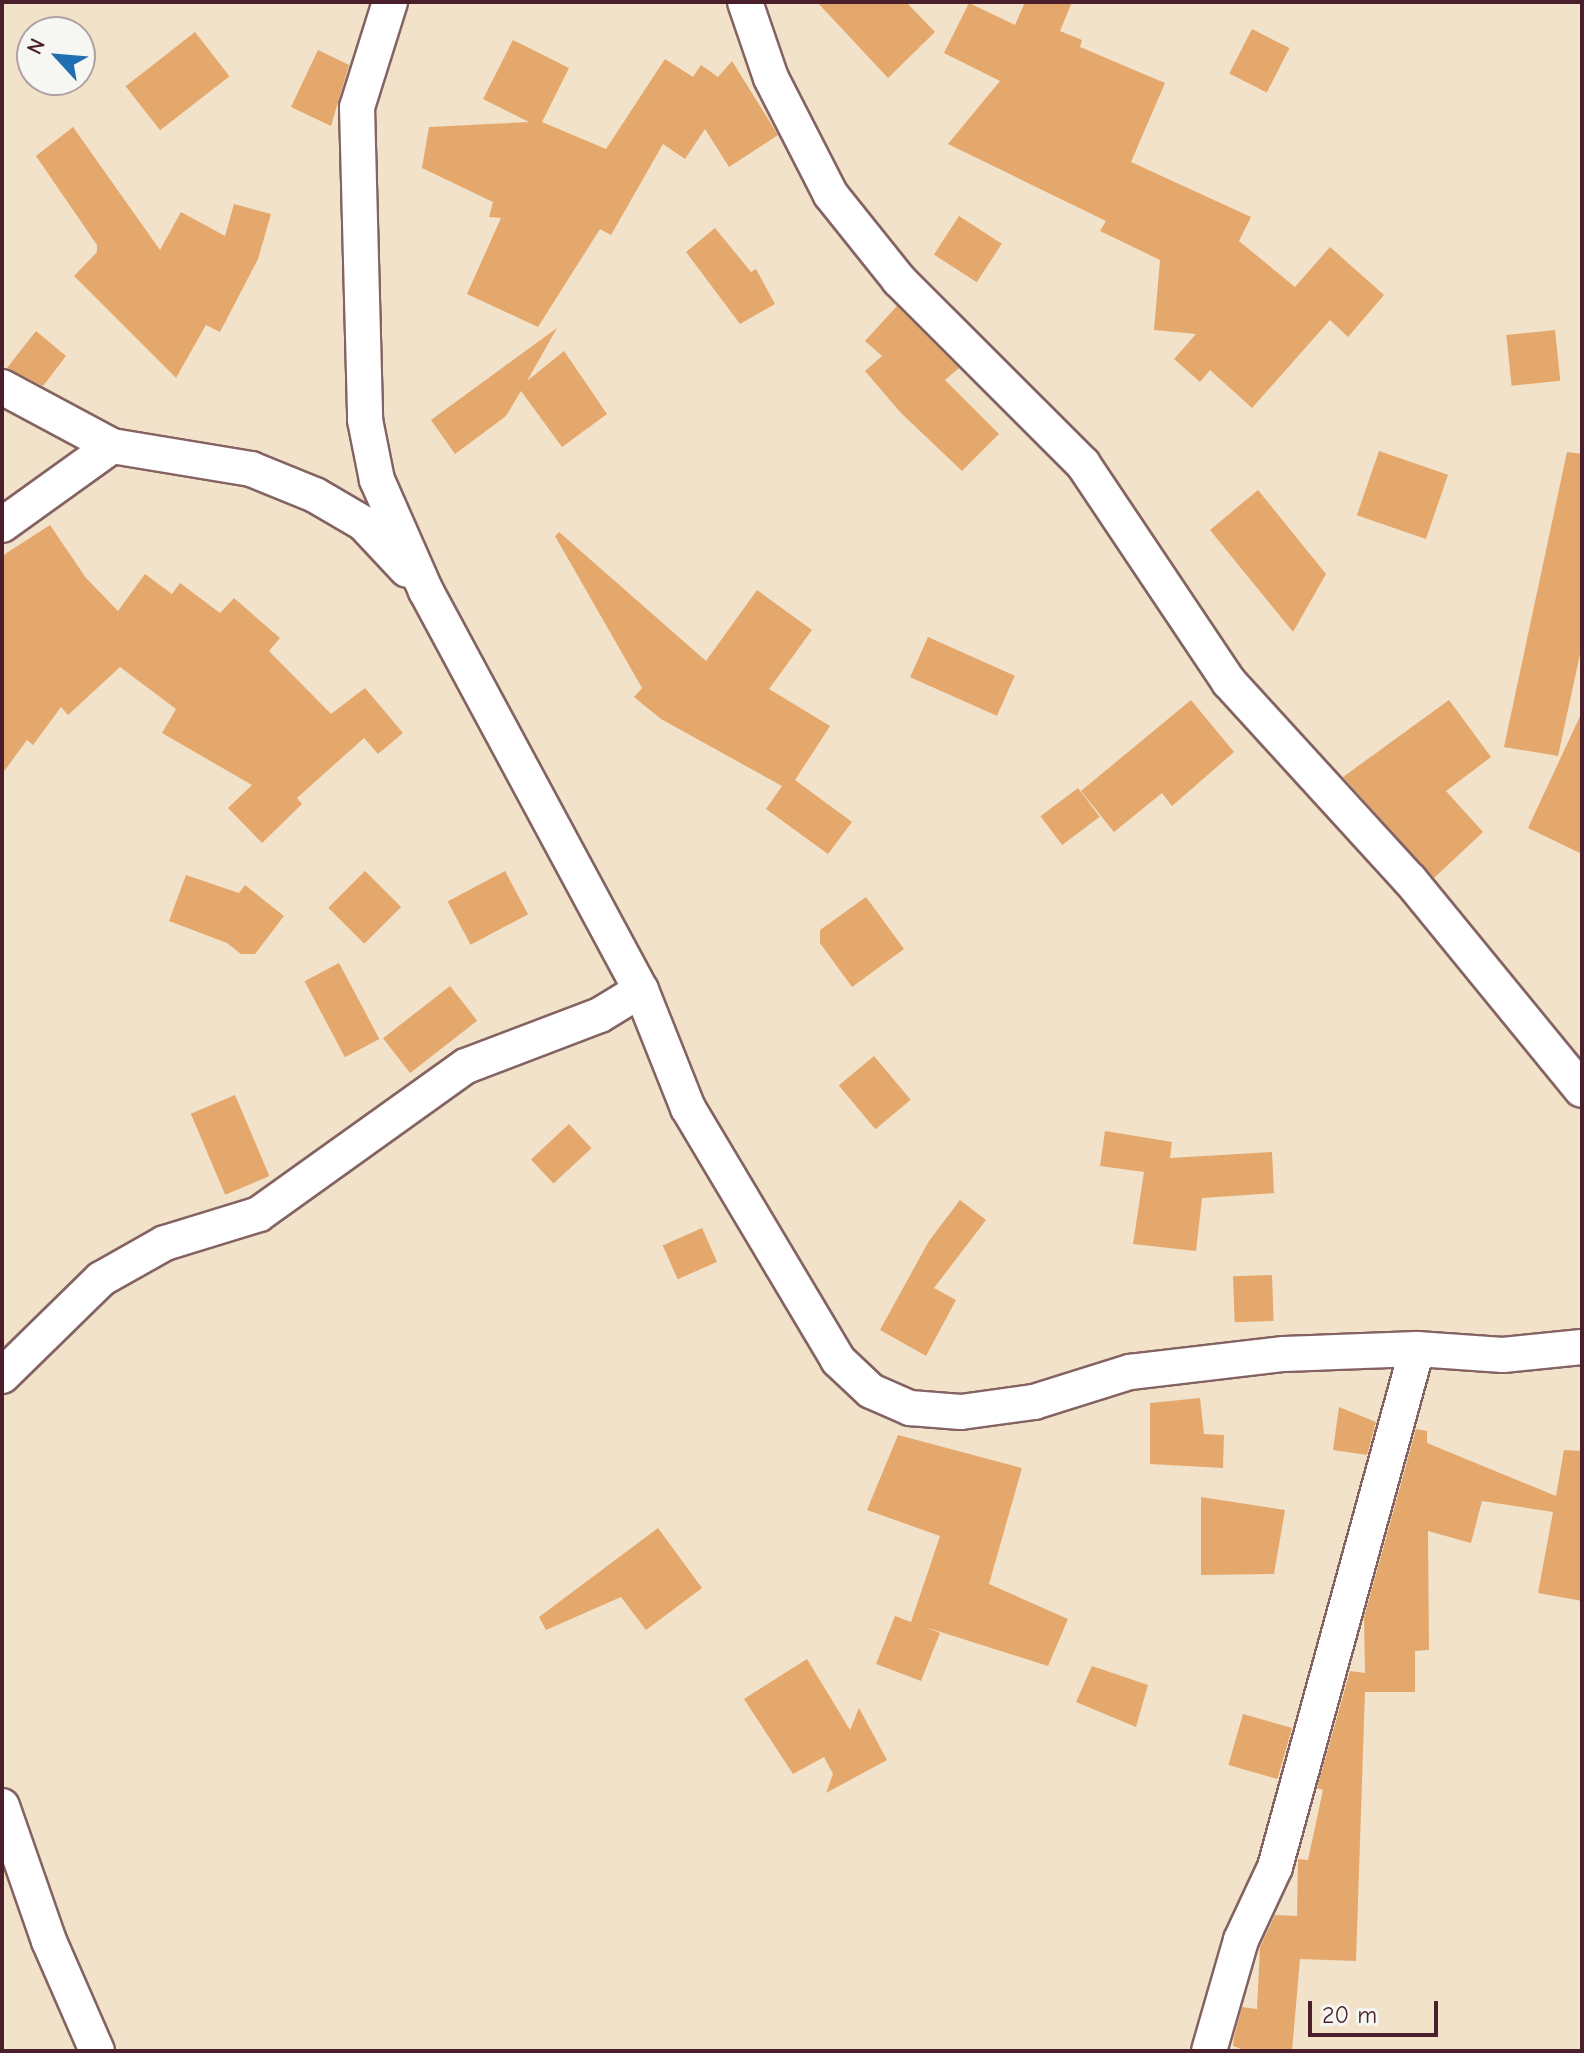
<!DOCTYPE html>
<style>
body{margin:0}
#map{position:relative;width:1584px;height:2053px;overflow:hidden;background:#f2e2c9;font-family:"Comic Neue",sans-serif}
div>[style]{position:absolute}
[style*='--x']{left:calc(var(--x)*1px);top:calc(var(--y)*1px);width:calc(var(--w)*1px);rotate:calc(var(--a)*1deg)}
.building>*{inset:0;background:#e4a86d;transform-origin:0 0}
.roads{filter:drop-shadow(2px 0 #856362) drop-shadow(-2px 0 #856362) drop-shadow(0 2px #856362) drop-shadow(0 -2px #856362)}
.street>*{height:34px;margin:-17px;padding:0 17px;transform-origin:17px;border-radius:17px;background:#fff}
span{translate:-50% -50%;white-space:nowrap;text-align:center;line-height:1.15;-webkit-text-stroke:6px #f6f6f2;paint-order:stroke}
.frame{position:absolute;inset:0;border:4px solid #4a1f2b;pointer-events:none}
.north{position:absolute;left:16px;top:16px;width:80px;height:80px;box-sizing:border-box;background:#f6f6f2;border:2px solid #b1a0a2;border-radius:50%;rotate:296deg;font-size:22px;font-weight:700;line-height:32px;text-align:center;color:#4a1f2b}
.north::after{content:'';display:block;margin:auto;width:28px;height:36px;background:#1f6fb2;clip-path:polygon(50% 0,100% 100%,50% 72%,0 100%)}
.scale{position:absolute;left:1308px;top:2001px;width:130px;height:36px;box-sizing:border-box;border:4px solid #4a1f2b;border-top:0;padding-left:10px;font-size:24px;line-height:28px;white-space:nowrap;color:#4a1f2b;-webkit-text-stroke:6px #f6f6f2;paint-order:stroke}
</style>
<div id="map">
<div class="building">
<div style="clip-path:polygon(817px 2px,906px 2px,935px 32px,888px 78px)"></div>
<div style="clip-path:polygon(1025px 2px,1072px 2px,1060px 31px,1082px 40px,1080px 47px,1165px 83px,1131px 162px,1251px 217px,1239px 241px,1295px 287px,1330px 247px,1384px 295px,1348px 337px,1330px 320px,1252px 408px,1210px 370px,1200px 382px,1174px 359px,1196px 334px,1154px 330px,1160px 260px,1100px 231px,1106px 221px,948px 144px,1000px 81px,944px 53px,969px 3px,1015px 25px)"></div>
<div style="left:1252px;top:29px;width:42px;height:50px;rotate:27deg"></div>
<div style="left:195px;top:32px;width:56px;height:88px;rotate:52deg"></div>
<div style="clip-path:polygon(513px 40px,569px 68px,542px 122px,606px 149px,665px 59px,693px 77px,701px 65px,718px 77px,732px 61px,778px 135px,729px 167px,705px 129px,685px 159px,663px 144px,611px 235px,600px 229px,538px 327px,467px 294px,501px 218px,489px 217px,493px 202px,422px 168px,429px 127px,529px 122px,483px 99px)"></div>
<div style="clip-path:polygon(318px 50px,349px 65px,331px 126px,291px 107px)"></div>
<div style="clip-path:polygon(73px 127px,160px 250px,181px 212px,225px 236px,234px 204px,271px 214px,258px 259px,220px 332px,206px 325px,176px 378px,74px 276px,97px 252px,97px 245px,36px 156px)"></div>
<div style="left:959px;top:216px;width:51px;height:46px;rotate:33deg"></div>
<div style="clip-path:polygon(715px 228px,751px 272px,756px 269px,775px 304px,740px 324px,686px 252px)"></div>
<div style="clip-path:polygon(897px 306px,959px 368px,945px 380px,999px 434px,962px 471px,901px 413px,865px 371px,882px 356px,865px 341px)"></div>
<div style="clip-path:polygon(557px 328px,527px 381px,564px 351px,607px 414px,562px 447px,521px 391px,506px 416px,455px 454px,431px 420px)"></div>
<div style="left:1555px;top:330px;width:51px;height:49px;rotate:84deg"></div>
<div style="clip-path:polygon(36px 331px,66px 356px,43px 386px,7px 368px)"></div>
<div style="left:1379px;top:451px;width:73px;height:68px;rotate:19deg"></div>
<div style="clip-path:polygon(1567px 452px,1582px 454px,1582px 645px,1558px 756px,1504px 747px)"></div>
<div style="clip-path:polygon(1258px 490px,1326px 574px,1293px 632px,1210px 530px)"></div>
<div style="clip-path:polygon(50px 525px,86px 578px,118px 611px,145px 574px,172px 594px,180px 583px,220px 613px,234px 598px,280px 638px,269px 651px,331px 714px,365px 688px,403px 733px,378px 754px,364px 738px,297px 798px,302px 804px,262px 843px,228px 808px,252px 785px,162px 733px,176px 709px,120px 667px,68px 715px,61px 707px,33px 745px,27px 740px,2px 774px,2px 556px)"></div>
<div style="clip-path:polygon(559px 532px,706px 661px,757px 590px,812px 630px,769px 689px,830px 726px,795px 780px,852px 822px,828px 854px,766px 809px,782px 786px,661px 719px,634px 697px,642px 688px,555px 536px)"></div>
<div style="left:928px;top:637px;width:95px;height:44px;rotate:24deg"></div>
<div style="clip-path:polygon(1191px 700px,1234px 752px,1172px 806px,1162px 793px,1114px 832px,1081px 791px)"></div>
<div style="clip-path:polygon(1449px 700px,1491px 757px,1446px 791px,1483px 832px,1434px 878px,1343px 777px)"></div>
<div style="clip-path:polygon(1582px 712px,1582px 854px,1528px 828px)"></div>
<div style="left:1078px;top:788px;width:36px;height:47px;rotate:53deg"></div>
<div style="left:365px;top:871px;width:51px;height:52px;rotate:45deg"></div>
<div style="left:505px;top:871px;width:49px;height:65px;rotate:62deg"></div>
<div style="clip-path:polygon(186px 875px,239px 893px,245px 885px,284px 916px,255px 954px,241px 954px,227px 943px,169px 921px)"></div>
<div style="clip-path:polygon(866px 897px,904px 949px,852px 987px,820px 943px,820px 930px)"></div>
<div style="left:339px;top:963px;width:86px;height:39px;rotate:62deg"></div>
<div style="left:450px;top:986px;width:44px;height:85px;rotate:52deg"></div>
<div style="left:874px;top:1056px;width:57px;height:46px;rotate:50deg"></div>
<div style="left:235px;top:1095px;width:88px;height:48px;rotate:67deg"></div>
<div style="left:569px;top:1124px;width:33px;height:52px;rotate:47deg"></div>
<div style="clip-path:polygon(1105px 1131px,1172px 1142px,1170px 1158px,1272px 1152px,1274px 1193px,1202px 1198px,1196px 1251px,1133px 1244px,1144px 1172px,1100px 1166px)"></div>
<div style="clip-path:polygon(960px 1200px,986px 1220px,934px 1288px,956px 1300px,926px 1356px,880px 1330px,929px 1241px)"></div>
<div style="left:702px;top:1228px;width:37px;height:43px;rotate:66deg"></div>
<div style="left:1272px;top:1275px;width:46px;height:39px;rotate:88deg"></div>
<div style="clip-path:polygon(1200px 1398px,1204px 1434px,1224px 1435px,1223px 1468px,1150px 1464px,1150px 1403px)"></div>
<div style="clip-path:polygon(1339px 1407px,1376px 1422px,1367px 1455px,1333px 1450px)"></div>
<div style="clip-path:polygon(1416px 1429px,1427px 1431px,1427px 1443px,1556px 1496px,1564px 1450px,1582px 1451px,1582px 1601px,1538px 1593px,1553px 1512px,1482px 1501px,1471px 1543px,1428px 1531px,1429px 1650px,1415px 1651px,1415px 1692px,1365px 1692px,1356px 1961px,1300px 1959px,1292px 2051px,1247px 2051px,1233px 2046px,1234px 2037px,1242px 2007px,1257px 2009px,1260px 1947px,1275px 1915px,1297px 1916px,1298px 1859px,1308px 1860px,1323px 1790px,1317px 1788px,1350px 1671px,1365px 1673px,1364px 1618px)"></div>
<div style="clip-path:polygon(898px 1435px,1022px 1468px,989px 1584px,1068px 1619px,1048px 1666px,925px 1627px,940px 1633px,921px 1681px,876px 1664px,895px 1616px,911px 1622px,940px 1536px,867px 1510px)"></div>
<div style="clip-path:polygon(1201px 1497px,1285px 1510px,1274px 1574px,1201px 1575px)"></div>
<div style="clip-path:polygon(658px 1528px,702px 1588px,646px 1630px,621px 1597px,546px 1630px,539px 1617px)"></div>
<div style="clip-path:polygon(807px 1659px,850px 1730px,859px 1708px,887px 1760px,826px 1793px,833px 1774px,824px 1757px,793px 1774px,744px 1699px)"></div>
<div style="clip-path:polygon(1092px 1666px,1148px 1685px,1136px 1727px,1076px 1702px)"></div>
<div style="left:1243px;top:1714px;width:51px;height:53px;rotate:16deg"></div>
</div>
<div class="roads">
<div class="street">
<div style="--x:390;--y:2;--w:110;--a:107.4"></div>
<div style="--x:357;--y:107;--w:313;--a:88.5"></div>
<div style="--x:365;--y:420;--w:61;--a:78.7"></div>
<div style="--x:377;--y:480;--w:121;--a:66.2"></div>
<div style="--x:426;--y:591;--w:453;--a:61.7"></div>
<div style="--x:641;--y:990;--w:127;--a:68.3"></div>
<div style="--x:688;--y:1108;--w:293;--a:59.2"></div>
<div style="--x:838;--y:1360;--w:45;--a:43.2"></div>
<div style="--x:871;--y:1391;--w:43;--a:23.6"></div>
<div style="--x:910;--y:1408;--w:51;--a:4.5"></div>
<div style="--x:961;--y:1412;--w:74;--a:-7.8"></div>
<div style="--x:1034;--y:1402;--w:101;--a:-17.4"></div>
<div style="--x:1130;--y:1372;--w:155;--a:-6.7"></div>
<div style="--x:1284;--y:1354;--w:133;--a:-2.2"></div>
<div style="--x:1417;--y:1349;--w:86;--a:4"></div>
<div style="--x:1503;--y:1355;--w:79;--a:-5.8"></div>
<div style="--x:745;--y:2;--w:80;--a:71.1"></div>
<div style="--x:771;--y:78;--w:131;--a:62.9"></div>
<div style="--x:831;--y:195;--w:109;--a:51.3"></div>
<div style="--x:899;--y:280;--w:260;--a:45"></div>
<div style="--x:1083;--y:464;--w:262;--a:56.2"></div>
<div style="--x:1229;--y:682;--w:268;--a:47.6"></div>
<div style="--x:1410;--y:880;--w:271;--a:50.7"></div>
<div style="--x:2;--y:387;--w:125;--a:28.2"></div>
<div style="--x:112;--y:446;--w:141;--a:9.4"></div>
<div style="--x:251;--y:469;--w:69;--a:22.1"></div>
<div style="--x:315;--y:495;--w:56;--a:30.3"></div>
<div style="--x:363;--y:523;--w:64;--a:46.9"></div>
<div style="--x:2;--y:525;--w:135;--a:-35.7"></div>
<div style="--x:2;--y:1376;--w:139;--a:-44.4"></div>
<div style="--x:101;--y:1279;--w:73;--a:-29.4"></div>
<div style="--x:165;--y:1243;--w:98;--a:-17.1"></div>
<div style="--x:259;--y:1214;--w:254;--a:-35.6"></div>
<div style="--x:466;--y:1066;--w:143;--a:-20.8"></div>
<div style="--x:600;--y:1015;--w:48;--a:-31.4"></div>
<div style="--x:2;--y:1806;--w:143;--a:70.8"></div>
<div style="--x:49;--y:1941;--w:120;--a:66.4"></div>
<div style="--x:1209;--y:2051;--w:116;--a:-73.9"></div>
<div style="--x:1241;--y:1940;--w:81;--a:-65"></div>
<div style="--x:1275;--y:1867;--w:537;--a:-74.67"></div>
</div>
</div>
<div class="frame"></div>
<div class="north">N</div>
<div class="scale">20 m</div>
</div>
